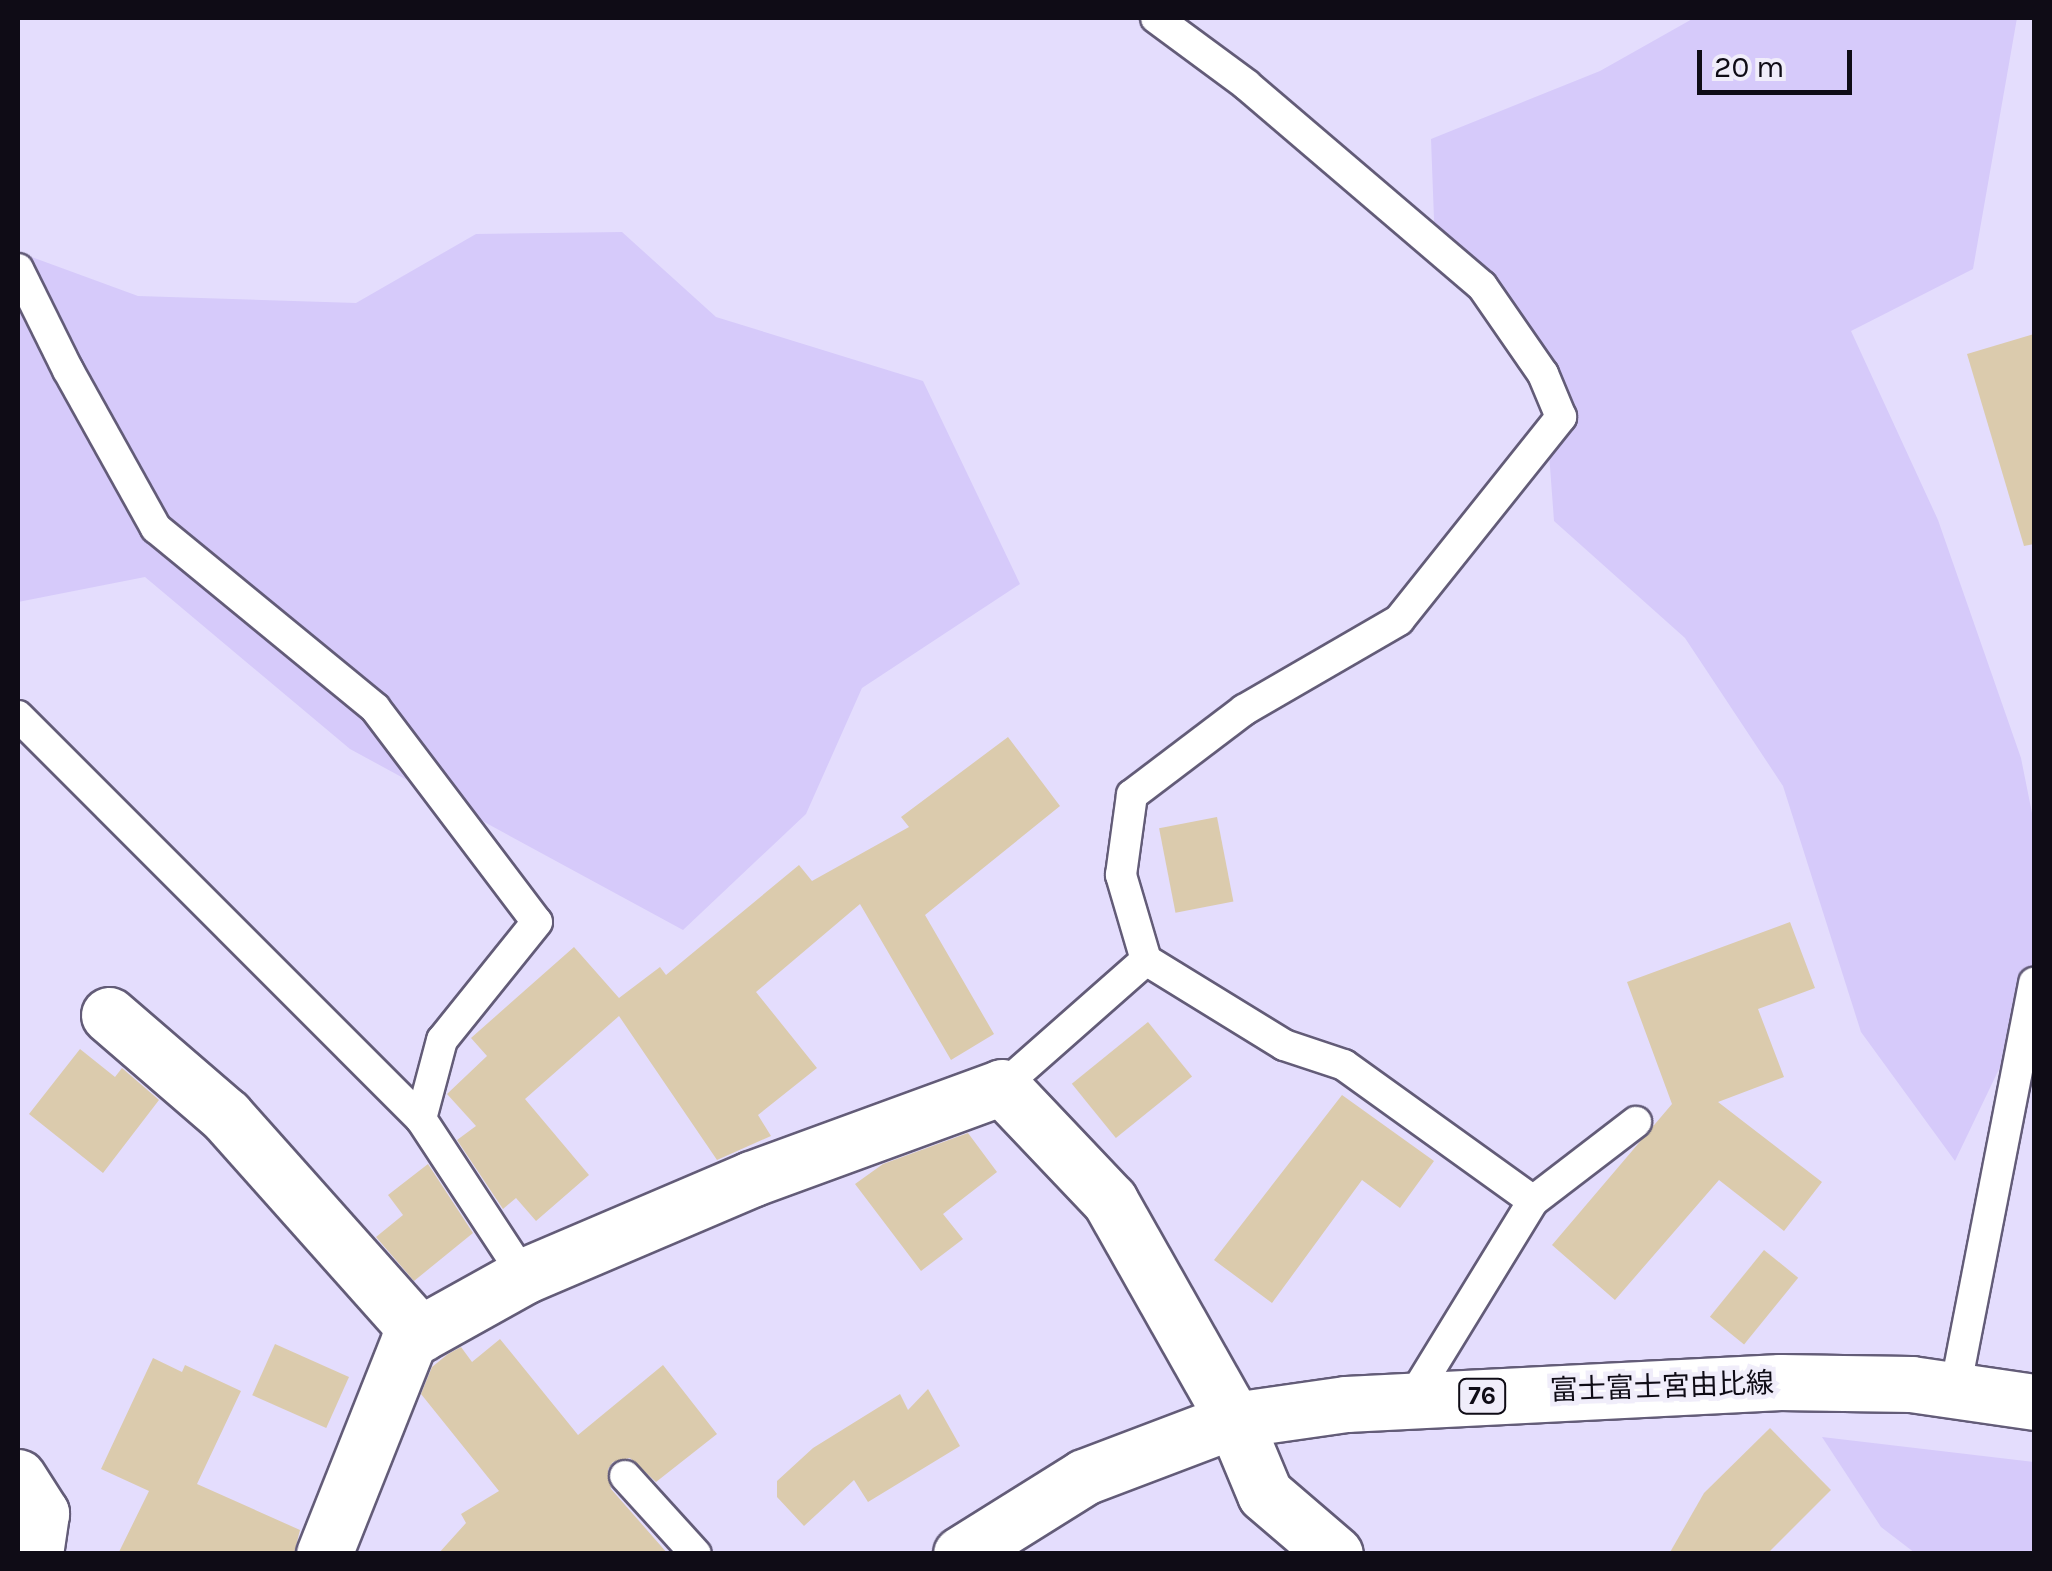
<!DOCTYPE html>
<meta charset="utf-8">
<style>
body{margin:0}
#map{position:relative;width:2052px;height:1571px;overflow:hidden;background:#e4ddfd;font-family:Karla,"Noto Sans JP",sans-serif}
div>[style]{position:absolute}
[style*='--x']{left:calc(var(--x)*1px);top:calc(var(--y)*1px);width:calc(var(--w)*1px);rotate:calc(var(--a)*1deg)}
.green>*{inset:0;background:#d6cafa}
.building>*{inset:0;background:#dbcbad;transform-origin:0 0}
.roads{filter:drop-shadow(2px 0 #635c78) drop-shadow(-2px 0 #635c78) drop-shadow(0 2px #635c78) drop-shadow(0 -2px #635c78)}
.service>*{height:30px;margin:-15px;padding:0 15px;transform-origin:15px;border-radius:15px;background:#fff}
.minor>*{height:55px;margin:-27.5px;padding:0 27.5px;transform-origin:27.5px;border-radius:27.5px;background:#fff}
.primary>*{height:55px;margin:-27.5px;padding:0 27.5px;transform-origin:27.5px;border-radius:27.5px;background:#fff}
span{translate:-50% -50%;white-space:nowrap;text-align:center;line-height:1.15;-webkit-text-stroke:9px #f0edfa;paint-order:stroke}
.shield-label span{padding:2px 8px;background:#f0edfa;border:2px solid;border-radius:8px;-webkit-text-stroke-width:0}
.shield-label{font-size:25px;color:#0f0c16;font-weight:700}
.street-label{font-size:28px;color:#0f0c16}
.frame{position:absolute;inset:0;border:20px solid #0f0c16;pointer-events:none}
.scale{position:absolute;left:1697px;top:50px;width:155px;height:45px;box-sizing:border-box;border:5px solid #0f0c16;border-top:0;padding-left:12px;font-size:30px;line-height:35px;white-space:nowrap;color:#0f0c16;-webkit-text-stroke:8px #f0edfa;paint-order:stroke}
</style>
<div id="map">
<div class="green">
<div style="clip-path:polygon(1694px 18px,2017px 18px,1973px 269px,1851px 331px,1938px 520px,2021px 758px,2034px 823px,2034px 996px,1955px 1161px,1861px 1032px,1783px 786px,1685px 638px,1554px 521px,1542px 358px,1435px 246px,1431px 139px,1600px 71px)"></div>
<div style="clip-path:polygon(622px 232px,716px 317px,923px 381px,1020px 584px,862px 688px,806px 814px,683px 930px,350px 749px,145px 577px,18px 602px,18px 252px,138px 296px,356px 303px,476px 234px)"></div>
<div style="clip-path:polygon(1822px 1437px,2034px 1462px,2034px 1553px,1915px 1553px,1881px 1527px)"></div>
</div>
<div class="building">
<div style="clip-path:polygon(2034px 334px,2034px 544px,2024px 546px,1967px 354px)"></div>
<div style="clip-path:polygon(1008px 737px,1060px 806px,925px 915px,994px 1034px,951px 1060px,860px 904px,756px 992px,817px 1068px,758px 1115px,771px 1136px,717px 1160px,619px 1016px,525px 1099px,589px 1175px,536px 1221px,516px 1198px,503px 1209px,457px 1140px,476px 1126px,447px 1094px,487px 1056px,471px 1038px,574px 947px,619px 998px,660px 967px,666px 975px,799px 865px,812px 881px,909px 827px,901px 817px)"></div>
<div style="left:1217px;top:817px;width:86px;height:59px;rotate:79deg"></div>
<div style="clip-path:polygon(1790px 922px,1815px 988px,1758px 1009px,1784px 1077px,1718px 1102px,1822px 1182px,1784px 1231px,1719px 1180px,1615px 1300px,1552px 1245px,1672px 1104px,1627px 982px)"></div>
<div style="left:1148px;top:1022px;width:70px;height:98px;rotate:51deg"></div>
<div style="clip-path:polygon(80px 1049px,115px 1077px,122px 1068px,159px 1100px,103px 1173px,29px 1114px)"></div>
<div style="clip-path:polygon(1342px 1095px,1434px 1161px,1400px 1208px,1362px 1180px,1272px 1303px,1214px 1260px)"></div>
<div style="clip-path:polygon(968px 1133px,997px 1172px,943px 1214px,963px 1239px,921px 1271px,855px 1184px,883px 1164px)"></div>
<div style="clip-path:polygon(428px 1164px,473px 1233px,414px 1281px,376px 1237px,403px 1215px,388px 1195px)"></div>
<div style="left:1764px;top:1250px;width:44px;height:86px;rotate:39deg"></div>
<div style="clip-path:polygon(500px 1339px,578px 1435px,663px 1365px,717px 1434px,656px 1482px,630px 1458px,613px 1462px,608px 1469px,611px 1489px,668px 1554px,438px 1554px,466px 1523px,461px 1514px,499px 1491px,421px 1394px,432px 1367px,448px 1354px,461px 1347px,472px 1362px)"></div>
<div style="left:275px;top:1344px;width:81px;height:56px;rotate:24deg"></div>
<div style="clip-path:polygon(153px 1358px,182px 1372px,185px 1365px,241px 1391px,197px 1484px,300px 1530px,294px 1554px,118px 1554px,149px 1491px,101px 1469px)"></div>
<div style="clip-path:polygon(928px 1389px,960px 1446px,868px 1502px,854px 1480px,804px 1526px,777px 1497px,777px 1481px,813px 1448px,900px 1394px,908px 1410px)"></div>
<div style="clip-path:polygon(1770px 1428px,1831px 1490px,1767px 1554px,1669px 1554px,1704px 1493px)"></div>
</div>
<div class="roads">
<div class="service">
<div style="--x:18;--y:269;--w:113;--a:63.7"></div>
<div style="--x:68;--y:370;--w:181;--a:60.9"></div>
<div style="--x:156;--y:528;--w:283;--a:39.4"></div>
<div style="--x:375;--y:708;--w:268;--a:52.9"></div>
<div style="--x:537;--y:922;--w:151;--a:128.8"></div>
<div style="--x:442;--y:1040;--w:82;--a:104.9"></div>
<div style="--x:421;--y:1119;--w:188;--a:56.7"></div>
<div style="--x:18;--y:716;--w:570;--a:45"></div>
<div style="--x:1146;--y:960;--w:162;--a:31.6"></div>
<div style="--x:1284;--y:1045;--w:63;--a:18.4"></div>
<div style="--x:1344;--y:1065;--w:233;--a:35.7"></div>
<div style="--x:1533;--y:1201;--w:233;--a:121.5"></div>
<div style="--x:1002;--y:1087;--w:192;--a:-41.4"></div>
<div style="--x:1146;--y:960;--w:89;--a:-106.4"></div>
<div style="--x:1121;--y:875;--w:81;--a:-82.2"></div>
<div style="--x:1132;--y:795;--w:141;--a:-37.2"></div>
<div style="--x:1244;--y:710;--w:179;--a:-30.1"></div>
<div style="--x:1399;--y:620;--w:260;--a:-51.4"></div>
<div style="--x:1561;--y:417;--w:47;--a:-112.7"></div>
<div style="--x:1543;--y:374;--w:107;--a:-124.7"></div>
<div style="--x:1482;--y:286;--w:309;--a:-139.5"></div>
<div style="--x:1247;--y:85;--w:113;--a:-143.6"></div>
<div style="--x:1533;--y:1201;--w:130;--a:-37.5"></div>
<div style="--x:1955;--y:1390;--w:415;--a:-79"></div>
<div style="--x:625;--y:1476;--w:105;--a:47.7"></div>
</div>
<div class="minor">
<div style="--x:109;--y:1015;--w:155;--a:40.8"></div>
<div style="--x:226;--y:1116;--w:292;--a:48.3"></div>
<div style="--x:18;--y:1477;--w:43;--a:57.4"></div>
<div style="--x:41;--y:1513;--w:41;--a:98.3"></div>
<div style="--x:324;--y:1554;--w:230;--a:-68.3"></div>
<div style="--x:409;--y:1340;--w:132;--a:-29.1"></div>
<div style="--x:524;--y:1276;--w:247;--a:-23.1"></div>
<div style="--x:751;--y:1179;--w:267;--a:-20.1"></div>
<div style="--x:1002;--y:1087;--w:157;--a:46.5"></div>
<div style="--x:1110;--y:1201;--w:252;--a:60.5"></div>
<div style="--x:1234;--y:1420;--w:80;--a:67.3"></div>
<div style="--x:1265;--y:1494;--w:92;--a:40.6"></div>
</div>
<div class="primary">
<div style="--x:961;--y:1554;--w:145;--a:-32"></div>
<div style="--x:1084;--y:1477;--w:160;--a:-20.8"></div>
<div style="--x:1234;--y:1420;--w:113;--a:-8.1"></div>
<div style="--x:1346;--y:1404;--w:435;--a:-2.9"></div>
<div style="--x:1780;--y:1382;--w:131;--a:0.9"></div>
<div style="--x:1911;--y:1384;--w:124;--a:8.3"></div>
</div>
</div>
<div class="shield-label">
<span style="left:1482px;top:1396px">76</span>
</div>
<div class="street-label">
<span style="left:1662px;top:1387px;rotate:-2deg">富士富士宮由比線</span>
</div>
<div class="frame"></div>
<div class="scale">20 m</div>
</div>
